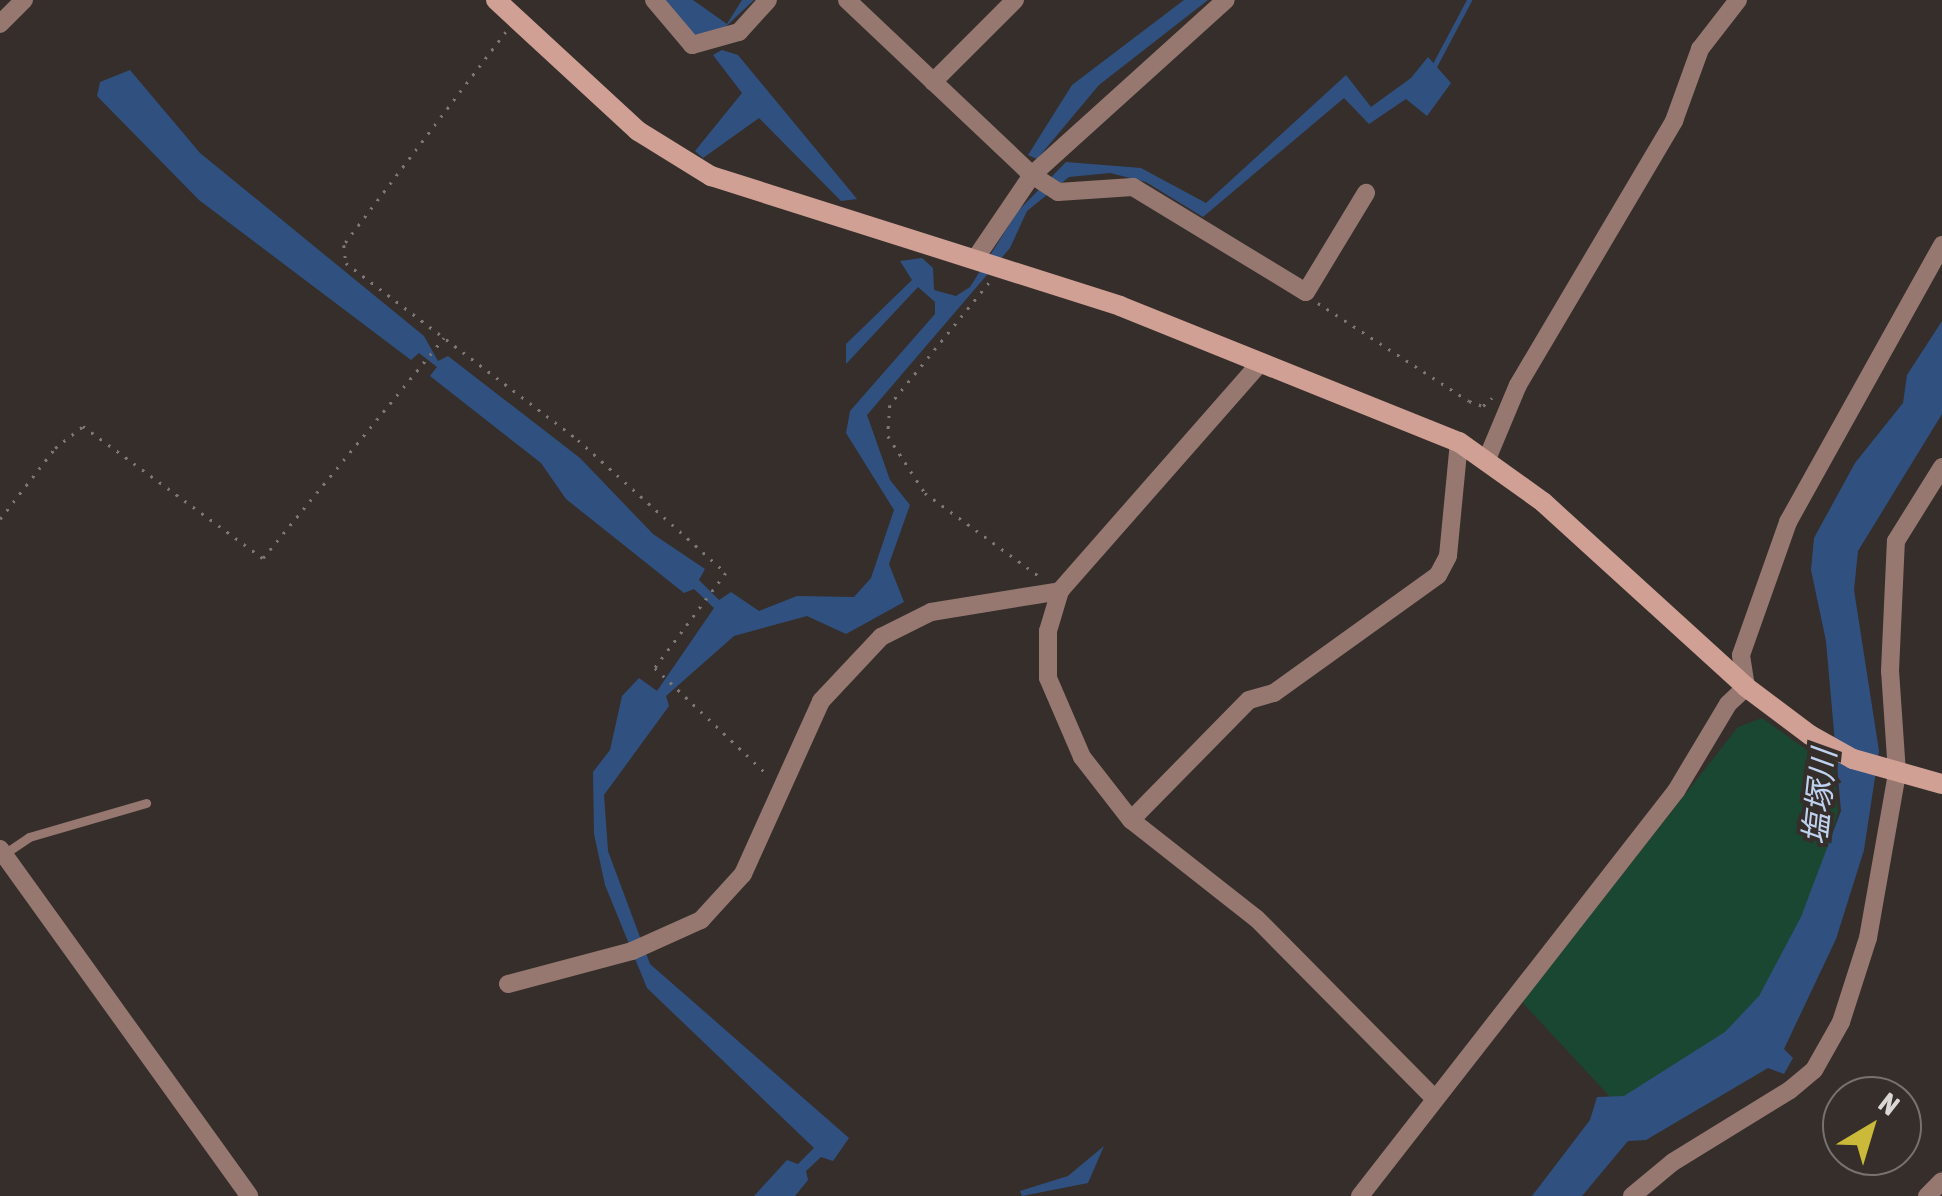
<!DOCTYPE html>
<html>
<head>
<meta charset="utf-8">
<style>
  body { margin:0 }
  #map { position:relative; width:1942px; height:1196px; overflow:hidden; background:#352e2b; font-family:"Asap Condensed","Noto Sans JP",sans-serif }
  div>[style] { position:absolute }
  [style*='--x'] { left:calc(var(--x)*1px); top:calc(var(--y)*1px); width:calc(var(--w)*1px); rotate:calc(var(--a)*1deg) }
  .green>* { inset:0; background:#1a4732 }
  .water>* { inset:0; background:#305180 }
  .stream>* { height:5px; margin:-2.5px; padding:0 2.5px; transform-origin:2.5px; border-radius:2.5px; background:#305180 }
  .path>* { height:2.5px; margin-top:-1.25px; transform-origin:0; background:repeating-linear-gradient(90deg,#7d7775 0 2.5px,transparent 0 10.5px) }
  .lane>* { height:9px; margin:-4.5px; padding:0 4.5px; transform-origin:4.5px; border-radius:4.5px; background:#967871 }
  .street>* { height:18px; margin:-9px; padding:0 9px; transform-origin:9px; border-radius:9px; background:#967871 }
  .secondary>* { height:20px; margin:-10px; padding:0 10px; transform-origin:10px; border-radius:10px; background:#d0a095 }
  span { translate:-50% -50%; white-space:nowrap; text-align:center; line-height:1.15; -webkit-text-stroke:8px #352e2b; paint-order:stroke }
  .water-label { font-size:32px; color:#bed2f0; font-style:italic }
  .north { position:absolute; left:1822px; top:1076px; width:100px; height:100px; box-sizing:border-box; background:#352e2b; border:2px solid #77726f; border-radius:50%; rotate:38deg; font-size:28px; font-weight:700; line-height:40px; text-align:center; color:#dbd7d5 }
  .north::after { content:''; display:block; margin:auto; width:35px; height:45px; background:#cbba39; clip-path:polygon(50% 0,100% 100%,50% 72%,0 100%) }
</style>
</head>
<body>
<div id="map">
  <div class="green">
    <i style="clip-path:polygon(1762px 718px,1835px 770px,1838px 812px,1824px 862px,1760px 1022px,1633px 1097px,1611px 1098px,1522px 1002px,1738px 727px)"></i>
  </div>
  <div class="water">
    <i style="clip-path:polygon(663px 0,693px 0,727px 24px,742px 0,754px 0,719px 33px,695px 36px)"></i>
    <i style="clip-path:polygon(1184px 0,1208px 0,1099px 85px,1037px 159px,1028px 155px,1072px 85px)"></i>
    <i style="clip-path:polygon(722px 50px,738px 55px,857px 199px,841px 201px,759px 118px,703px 158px,695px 151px,742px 93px,713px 55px)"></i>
    <i style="clip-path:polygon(1428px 57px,1451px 83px,1427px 116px,1406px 99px,1369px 124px,1344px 98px,1203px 217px,1146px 182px,1110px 173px,1069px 177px,1027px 211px,1010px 248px,867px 415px,890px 480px,910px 505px,889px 564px,904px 602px,846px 634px,807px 616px,734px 636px,666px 696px,669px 706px,604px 795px,608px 851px,650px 964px,849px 1138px,833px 1161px,821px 1157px,806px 1171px,808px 1180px,795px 1196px,754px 1196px,787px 1160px,798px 1164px,814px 1148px,647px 988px,605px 885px,594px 834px,593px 772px,610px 750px,622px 696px,639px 678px,657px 691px,714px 608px,694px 589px,684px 593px,566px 499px,541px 463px,430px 376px,437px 367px,419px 353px,411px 360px,199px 200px,97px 96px,100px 82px,130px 70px,200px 153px,424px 336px,438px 361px,448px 356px,580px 458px,653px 534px,705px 569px,699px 580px,719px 600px,731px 592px,759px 611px,797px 596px,854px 597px,871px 578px,894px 510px,846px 433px,850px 411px,935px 314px,935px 302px,918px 287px,846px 364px,846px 344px,912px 280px,900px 261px,922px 258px,933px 268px,934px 290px,956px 296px,970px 287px,1018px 211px,1066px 162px,1141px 168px,1206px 203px,1346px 75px,1371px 107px,1411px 78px)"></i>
    <i style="clip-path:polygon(1942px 321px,1942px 414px,1858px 551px,1854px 590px,1879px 751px,1864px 850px,1836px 939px,1784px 1049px,1793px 1058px,1784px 1074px,1768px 1068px,1646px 1140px,1628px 1141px,1582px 1196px,1532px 1196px,1590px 1120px,1597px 1097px,1624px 1096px,1725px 1032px,1759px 996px,1801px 917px,1841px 811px,1826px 641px,1811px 570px,1814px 538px,1855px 463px,1903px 403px,1907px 375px)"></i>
    <i style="clip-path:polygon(1104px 1146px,1088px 1183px,1022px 1196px,1020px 1191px,1068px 1176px)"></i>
  </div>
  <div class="stream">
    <i style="--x:1433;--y:68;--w:77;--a:-62.1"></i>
  </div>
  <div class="path">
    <i style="--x:506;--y:32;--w:268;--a:127.3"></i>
    <i style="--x:344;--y:245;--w:18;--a:84"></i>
    <i style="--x:346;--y:263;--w:292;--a:37.3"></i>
    <i style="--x:578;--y:440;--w:199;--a:41.9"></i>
    <i style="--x:726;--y:573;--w:119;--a:126.8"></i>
    <i style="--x:655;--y:668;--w:157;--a:43.5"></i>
    <i style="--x:989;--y:283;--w:157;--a:129.1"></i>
    <i style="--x:890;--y:405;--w:31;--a:94"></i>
    <i style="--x:888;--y:436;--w:68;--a:57"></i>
    <i style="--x:925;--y:493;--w:141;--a:36.1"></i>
    <i style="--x:1318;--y:303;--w:180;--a:33"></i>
    <i style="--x:1469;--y:401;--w:15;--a:20"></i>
    <i style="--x:1483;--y:406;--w:12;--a:-42"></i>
    <i style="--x:0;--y:519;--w:90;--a:-52.2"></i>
    <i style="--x:55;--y:448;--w:36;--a:-38"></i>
    <i style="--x:83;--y:426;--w:223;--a:36.3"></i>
    <i style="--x:263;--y:558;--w:285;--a:-50.6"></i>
  </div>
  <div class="lane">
    <i style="--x:4;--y:854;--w:30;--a:-34"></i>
    <i style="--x:29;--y:837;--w:122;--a:-16.2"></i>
  </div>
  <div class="street">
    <i style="--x:654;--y:0;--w:59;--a:49.8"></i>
    <i style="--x:692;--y:45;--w:49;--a:-15.5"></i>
    <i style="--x:739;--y:32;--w:43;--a:-47.8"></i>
    <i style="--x:847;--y:0;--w:255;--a:43.4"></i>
    <i style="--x:1032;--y:175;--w:31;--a:33"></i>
    <i style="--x:1058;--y:192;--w:75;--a:-3.8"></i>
    <i style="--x:1133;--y:187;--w:202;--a:31.3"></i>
    <i style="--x:1306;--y:292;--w:116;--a:-58.8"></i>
    <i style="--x:0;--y:24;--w:34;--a:-45"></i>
    <i style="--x:933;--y:82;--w:116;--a:-45"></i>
    <i style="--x:977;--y:256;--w:98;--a:-55.8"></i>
    <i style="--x:1032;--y:175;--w:261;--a:-42.1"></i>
    <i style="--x:1261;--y:362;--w:305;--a:131.3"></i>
    <i style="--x:1060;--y:591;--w:42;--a:106.7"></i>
    <i style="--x:1048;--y:631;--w:47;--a:90"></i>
    <i style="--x:1048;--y:678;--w:86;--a:66.7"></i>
    <i style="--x:1082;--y:757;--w:80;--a:52.1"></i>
    <i style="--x:1131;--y:820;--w:160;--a:38.2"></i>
    <i style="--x:1257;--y:919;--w:253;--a:45.3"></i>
    <i style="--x:1487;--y:459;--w:80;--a:-67.3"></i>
    <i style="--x:1518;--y:385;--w:307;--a:-59.4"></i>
    <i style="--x:1674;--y:121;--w:77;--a:-70.1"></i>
    <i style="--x:1700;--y:49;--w:62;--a:-52.2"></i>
    <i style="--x:1131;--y:820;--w:168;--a:-45.5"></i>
    <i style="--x:1249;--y:700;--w:26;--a:-16"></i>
    <i style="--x:1274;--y:693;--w:202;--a:-35.7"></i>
    <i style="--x:1438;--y:575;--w:21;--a:-62"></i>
    <i style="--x:1448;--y:556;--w:115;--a:-84.5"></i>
    <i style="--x:0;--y:849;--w:427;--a:54.3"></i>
    <i style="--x:508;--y:984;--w:128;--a:-14.9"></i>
    <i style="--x:632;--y:951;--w:76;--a:-24.2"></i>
    <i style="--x:701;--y:920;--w:62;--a:-47.6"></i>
    <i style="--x:743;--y:874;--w:190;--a:-65.7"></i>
    <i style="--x:821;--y:701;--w:88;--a:-46.8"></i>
    <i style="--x:881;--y:637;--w:56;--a:-26.6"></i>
    <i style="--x:931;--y:612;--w:131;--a:-9.2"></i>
    <i style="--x:1360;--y:1196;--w:514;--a:-52.04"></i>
    <i style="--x:1676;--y:791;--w:101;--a:-59.1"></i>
    <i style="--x:1728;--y:704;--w:25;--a:-43"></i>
    <i style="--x:1746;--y:687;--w:32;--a:-99"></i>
    <i style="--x:1741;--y:655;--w:141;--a:-70.5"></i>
    <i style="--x:1788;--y:522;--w:317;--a:-60.9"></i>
    <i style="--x:1632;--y:1196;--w:53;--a:-39.7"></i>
    <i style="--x:1673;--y:1162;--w:137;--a:-31.6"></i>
    <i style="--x:1790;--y:1090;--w:31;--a:-40"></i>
    <i style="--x:1814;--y:1070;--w:55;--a:-60.6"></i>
    <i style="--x:1841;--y:1022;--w:88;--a:-72.2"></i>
    <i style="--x:1868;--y:938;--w:168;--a:-80"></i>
    <i style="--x:1897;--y:773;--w:102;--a:-93.9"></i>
    <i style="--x:1890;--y:671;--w:130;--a:-87.4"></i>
    <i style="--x:1896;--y:541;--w:87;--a:-58.1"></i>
    <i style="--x:1927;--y:1196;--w:21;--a:-45"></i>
  </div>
  <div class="secondary">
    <i style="--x:496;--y:0;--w:193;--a:42.7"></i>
    <i style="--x:638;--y:131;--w:86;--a:31.7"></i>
    <i style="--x:711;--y:176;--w:429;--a:17.6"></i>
    <i style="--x:1120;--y:306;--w:365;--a:21.9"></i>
    <i style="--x:1459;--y:442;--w:103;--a:35.5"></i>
    <i style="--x:1543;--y:502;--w:275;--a:42.3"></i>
    <i style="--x:1746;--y:687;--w:80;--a:36.9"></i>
    <i style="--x:1810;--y:735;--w:49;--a:29.2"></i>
    <i style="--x:1853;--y:759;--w:92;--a:15.7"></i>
  </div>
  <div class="water-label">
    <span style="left:1820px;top:797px;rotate:-84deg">塩塚川</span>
  </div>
  <div class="north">N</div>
</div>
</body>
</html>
